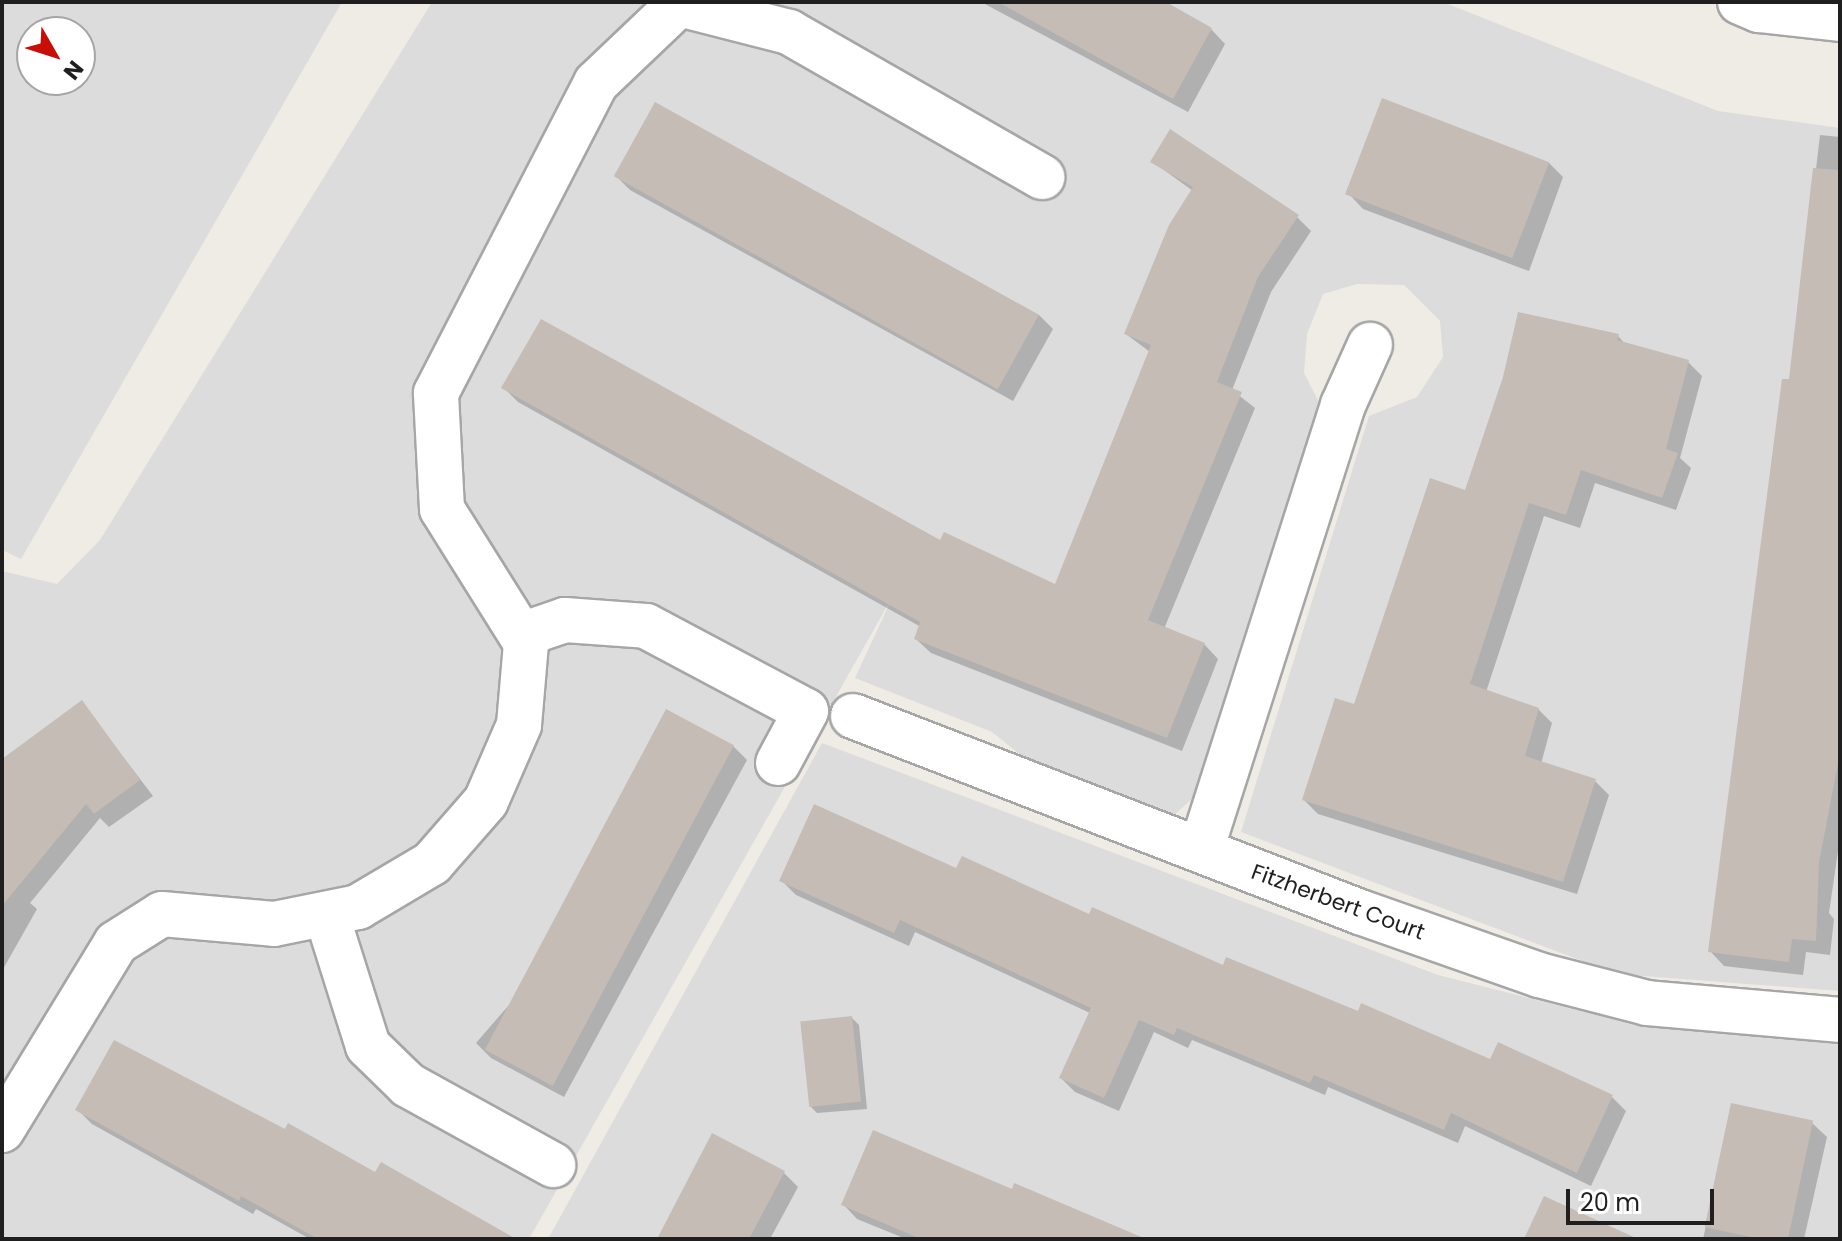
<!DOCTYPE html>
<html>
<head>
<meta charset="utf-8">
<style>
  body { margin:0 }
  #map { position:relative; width:1842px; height:1241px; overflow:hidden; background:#efece5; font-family:Poppins,sans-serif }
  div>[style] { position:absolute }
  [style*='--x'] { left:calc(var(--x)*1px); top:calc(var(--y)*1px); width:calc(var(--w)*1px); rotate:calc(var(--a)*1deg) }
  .residential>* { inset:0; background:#dddcdc }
  .shadow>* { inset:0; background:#0003 }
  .building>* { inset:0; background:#c4bcb5; transform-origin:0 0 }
  .roads { filter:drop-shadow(2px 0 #a6a6a6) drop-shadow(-2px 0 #a6a6a6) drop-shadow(0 2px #a6a6a6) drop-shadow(0 -2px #a6a6a6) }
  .minor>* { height:44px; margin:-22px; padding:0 22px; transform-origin:22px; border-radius:22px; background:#fff }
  span { translate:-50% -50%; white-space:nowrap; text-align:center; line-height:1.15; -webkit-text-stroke:6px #fff; paint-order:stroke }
  .street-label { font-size:22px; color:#1f1f1f }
  .frame { position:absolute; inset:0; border:4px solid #1f1f1f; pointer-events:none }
  .north { position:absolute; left:16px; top:16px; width:80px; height:80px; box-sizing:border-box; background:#fff; border:2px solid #a5a5a5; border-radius:50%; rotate:129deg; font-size:22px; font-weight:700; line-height:32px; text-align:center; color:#1f1f1f }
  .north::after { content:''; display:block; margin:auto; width:28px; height:36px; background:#c80e06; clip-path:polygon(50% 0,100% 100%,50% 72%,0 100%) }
  .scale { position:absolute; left:1566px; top:1189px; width:148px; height:36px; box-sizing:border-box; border:4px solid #1f1f1f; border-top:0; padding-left:10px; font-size:24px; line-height:28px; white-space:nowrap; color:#1f1f1f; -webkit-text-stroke:6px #fff; paint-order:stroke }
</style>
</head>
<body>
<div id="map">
  <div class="residential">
    <i style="clip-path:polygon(evenodd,2px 2px,342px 2px,21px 559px,2px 550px,2px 2px,80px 32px,80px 80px,32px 80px,32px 32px,80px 32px)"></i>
    <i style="clip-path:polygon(432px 2px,1443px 2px,1718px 111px,1840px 128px,1840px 991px,1617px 974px,1241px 832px,1369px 416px,1417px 397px,1443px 357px,1440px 321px,1404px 285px,1357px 284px,1323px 294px,1307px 334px,1304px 373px,1322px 408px,1210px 783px,1174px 815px,1022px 756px,992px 732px,855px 678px,894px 594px,529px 1239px,2px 1239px,2px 571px,57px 584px,100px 540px)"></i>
    <i style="clip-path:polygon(822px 743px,1438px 975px,1584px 1012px,1840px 1041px,1840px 1239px,548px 1239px)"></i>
  </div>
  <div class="shadow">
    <i style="clip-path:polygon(981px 2px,1159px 2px,1211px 29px,1225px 44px,1188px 112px)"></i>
    <i style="clip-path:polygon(1820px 135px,1840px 137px,1840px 837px,1829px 913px,1834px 919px,1830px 955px,1806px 952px,1803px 975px,1724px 966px,1710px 951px,1791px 382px)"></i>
    <i style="clip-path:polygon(1153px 162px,1297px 217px,1311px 231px,1271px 292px,1232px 390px,1255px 408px,1164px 629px,1204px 644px,1218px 659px,1182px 751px,931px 653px,916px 639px,921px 627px,518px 402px,504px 388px,1056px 587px,1150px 352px,1126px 334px,1193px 191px)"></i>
    <i style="clip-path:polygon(1549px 163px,1563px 177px,1529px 271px,1363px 209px,1349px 194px)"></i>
    <i style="clip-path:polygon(616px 176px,1039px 315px,1053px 329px,1013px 401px,630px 190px)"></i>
    <i style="clip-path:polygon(1618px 336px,1626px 345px,1688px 362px,1702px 376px,1680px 458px,1691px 468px,1676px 510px,1595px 483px,1580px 528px,1544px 516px,1486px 692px,1538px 709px,1552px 723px,1541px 764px,1595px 781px,1609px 795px,1577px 894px,1318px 814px,1304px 800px,1466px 492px)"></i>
    <i style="clip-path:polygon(82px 703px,153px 796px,109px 827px,100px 818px,30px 903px,37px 909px,2px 971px,2px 764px)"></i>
    <i style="clip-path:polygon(733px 746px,747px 760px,564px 1097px,491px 1058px,476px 1043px)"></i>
    <i style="clip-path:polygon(957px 871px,1491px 1061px,1612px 1097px,1626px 1111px,1591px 1186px,1465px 1126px,1458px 1143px,1328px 1087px,1325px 1095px,1192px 1040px,1188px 1048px,1154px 1032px,1119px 1111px,1075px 1092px,1061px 1078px,1090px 1013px,915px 932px,909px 946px,796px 895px,782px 881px)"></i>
    <i style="clip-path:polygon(852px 1018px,859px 1025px,867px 1109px,817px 1113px,810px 1106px)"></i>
    <i style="clip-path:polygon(1733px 1106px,1812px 1123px,1827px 1137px,1804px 1239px,1703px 1239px)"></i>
    <i style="clip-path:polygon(77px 1109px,285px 1131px,512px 1239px,310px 1239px,256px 1209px,253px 1214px,92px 1124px)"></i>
    <i style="clip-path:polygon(783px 1172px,798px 1187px,770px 1239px,661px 1239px)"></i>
    <i style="clip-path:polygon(1013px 1191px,1140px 1239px,906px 1239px,857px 1219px,843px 1204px)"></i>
  </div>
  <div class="building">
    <i style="clip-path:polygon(998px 2px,1166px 2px,1212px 28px,1173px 99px)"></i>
    <i style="left:1382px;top:98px;width:179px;height:103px;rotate:21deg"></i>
    <i style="left:655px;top:102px;width:439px;height:85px;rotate:29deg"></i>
    <i style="clip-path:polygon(1170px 129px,1299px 215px,1258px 277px,1217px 382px,1242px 392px,1148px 620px,1205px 643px,1167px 738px,914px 639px,920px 622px,501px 388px,541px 319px,940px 540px,944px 532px,1055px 584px,1151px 345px,1124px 334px,1169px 225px,1193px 187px,1150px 162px)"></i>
    <i style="clip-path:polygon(1813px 168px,1840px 170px,1840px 753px,1819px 863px,1816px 941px,1792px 939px,1789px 962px,1708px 952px,1782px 379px,1789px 379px)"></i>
    <i style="clip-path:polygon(1518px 312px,1619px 334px,1617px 340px,1689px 360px,1666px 449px,1678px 453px,1662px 498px,1581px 470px,1566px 515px,1529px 503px,1470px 684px,1539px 708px,1525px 756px,1596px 779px,1563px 882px,1302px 800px,1335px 698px,1354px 704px,1430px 478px,1465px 490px,1503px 377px)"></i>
    <i style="clip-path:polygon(82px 700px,140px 780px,94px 814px,86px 804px,2px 906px,2px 759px)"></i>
    <i style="left:666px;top:709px;width:77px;height:386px;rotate:28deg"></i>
    <i style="clip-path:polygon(814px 804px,956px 868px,962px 856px,1089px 914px,1092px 907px,1223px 965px,1226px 957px,1358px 1011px,1361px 1003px,1490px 1059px,1498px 1042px,1613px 1095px,1577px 1173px,1451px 1113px,1444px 1130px,1314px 1075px,1310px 1083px,1177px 1028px,1174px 1035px,1139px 1020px,1104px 1098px,1059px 1078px,1091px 1008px,900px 920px,894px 933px,779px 881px)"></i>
    <i style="left:852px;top:1016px;width:86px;height:52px;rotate:84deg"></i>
    <i style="clip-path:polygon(114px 1040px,285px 1129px,288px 1123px,375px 1172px,381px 1162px,516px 1239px,318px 1239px,241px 1196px,239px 1201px,75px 1110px)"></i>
    <i style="left:1731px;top:1103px;width:84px;height:127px;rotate:12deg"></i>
    <i style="clip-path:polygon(873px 1130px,1012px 1189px,1014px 1183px,1146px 1239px,921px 1239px,841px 1205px)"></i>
    <i style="clip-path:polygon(712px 1133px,785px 1171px,749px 1239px,657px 1239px)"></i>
    <i style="clip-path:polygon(1544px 1196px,1638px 1239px,1524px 1239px)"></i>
  </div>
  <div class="roads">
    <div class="minor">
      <i style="--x:1740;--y:2;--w:21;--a:23"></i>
      <i style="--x:1759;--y:10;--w:81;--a:6.3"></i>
      <i style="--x:524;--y:634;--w:43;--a:-18.9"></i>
      <i style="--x:565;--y:620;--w:81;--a:4.2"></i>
      <i style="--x:646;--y:626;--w:181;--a:28"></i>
      <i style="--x:806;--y:711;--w:59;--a:118.3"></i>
      <i style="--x:853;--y:716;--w:544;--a:21.14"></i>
      <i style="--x:1360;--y:912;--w:190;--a:19.4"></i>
      <i style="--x:1539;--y:975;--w:112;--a:14.5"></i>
      <i style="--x:1647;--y:1003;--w:194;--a:5"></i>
      <i style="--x:1201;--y:850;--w:467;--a:-72.3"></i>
      <i style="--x:1343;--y:405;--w:66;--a:-65.8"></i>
      <i style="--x:327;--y:916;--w:136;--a:72.5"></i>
      <i style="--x:368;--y:1046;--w:56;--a:44.3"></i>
      <i style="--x:408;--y:1085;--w:166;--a:28.9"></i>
      <i style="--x:2;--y:1130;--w:219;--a:-58.6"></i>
      <i style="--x:116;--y:943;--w:54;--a:-32.2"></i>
      <i style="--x:162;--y:914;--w:112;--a:5.1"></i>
      <i style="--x:274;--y:924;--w:86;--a:-11.4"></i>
      <i style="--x:358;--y:907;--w:86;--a:-30.7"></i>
      <i style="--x:432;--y:863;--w:82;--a:-48.9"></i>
      <i style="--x:486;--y:801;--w:83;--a:-66.5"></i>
      <i style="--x:519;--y:725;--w:82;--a:-85.1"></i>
      <i style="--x:526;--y:643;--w:158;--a:-122.1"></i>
      <i style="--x:442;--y:509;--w:116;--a:-93"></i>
      <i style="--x:436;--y:393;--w:349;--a:-62.7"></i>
      <i style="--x:596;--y:83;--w:115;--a:-43.6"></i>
      <i style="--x:679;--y:4;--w:114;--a:14.3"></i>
      <i style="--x:789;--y:32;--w:292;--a:29.8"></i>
    </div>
  </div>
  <div class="street-label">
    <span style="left:1338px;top:902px;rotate:20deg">Fitzherbert Court</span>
  </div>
  <div class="frame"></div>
  <div class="north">N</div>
  <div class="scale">20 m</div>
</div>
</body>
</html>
